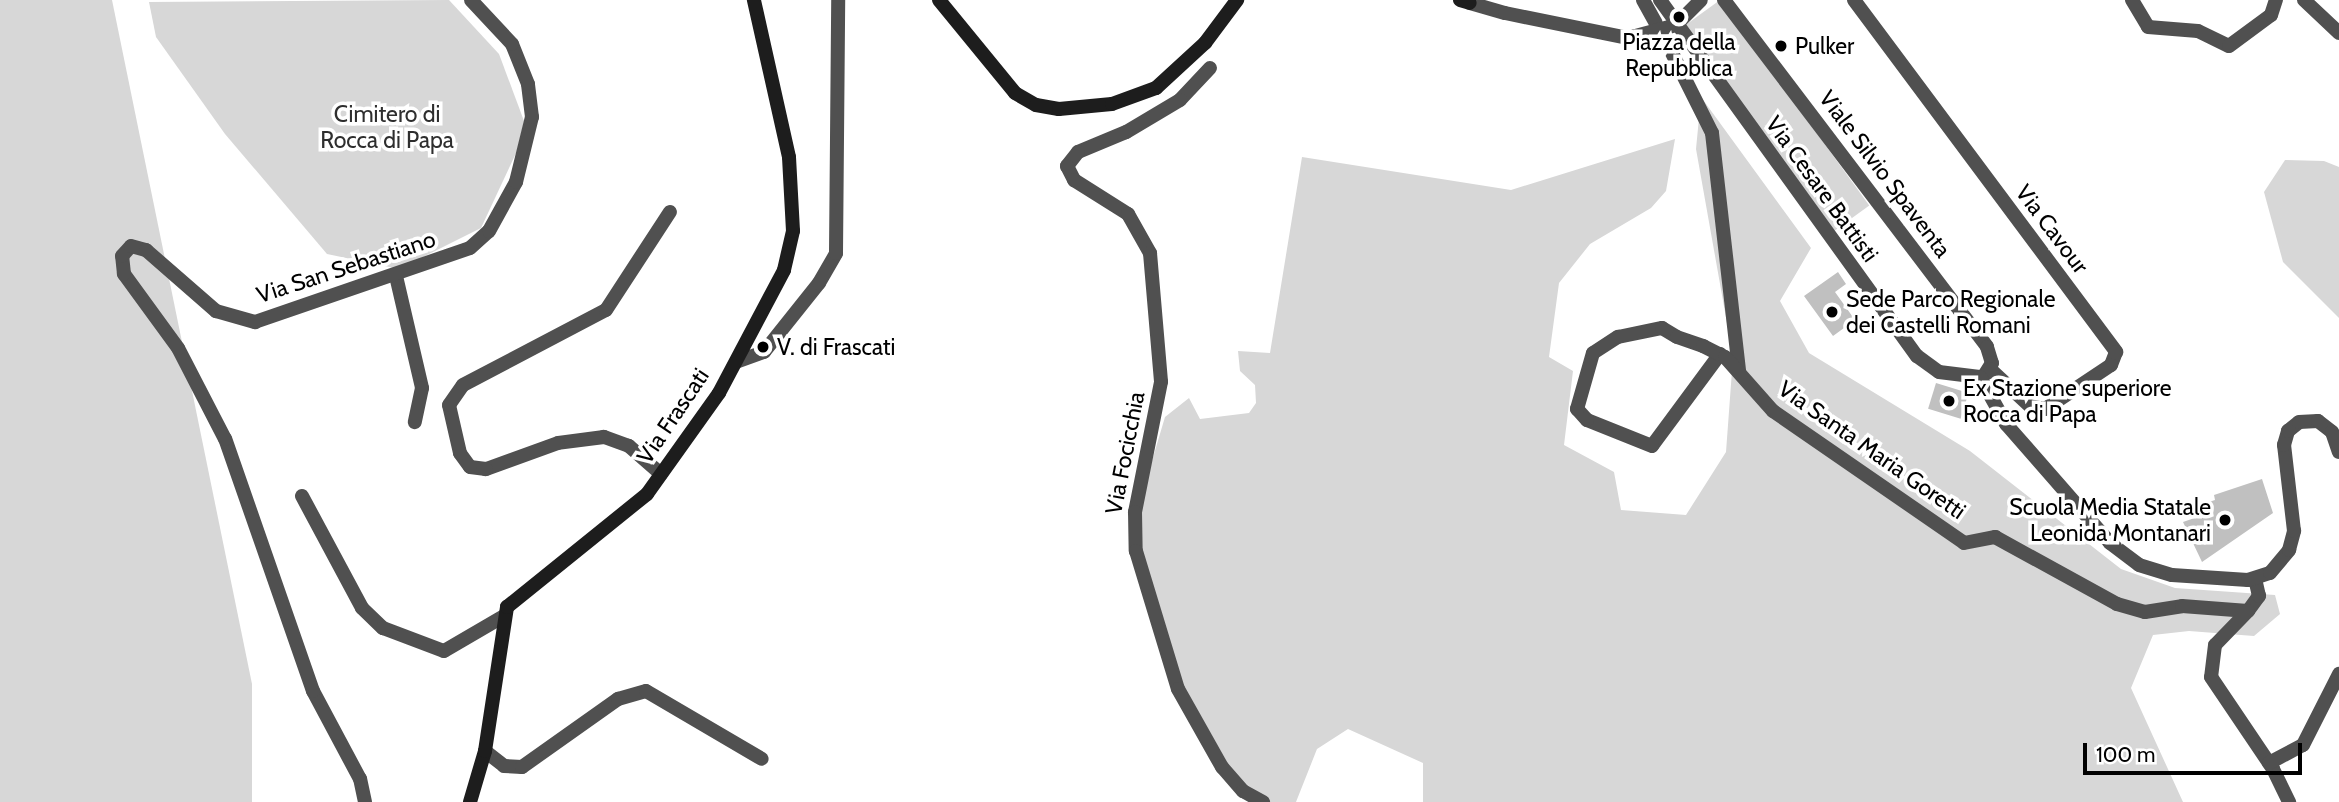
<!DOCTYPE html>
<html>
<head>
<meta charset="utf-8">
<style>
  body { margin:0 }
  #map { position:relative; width:2339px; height:802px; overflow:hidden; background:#fff; font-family:Cabin,sans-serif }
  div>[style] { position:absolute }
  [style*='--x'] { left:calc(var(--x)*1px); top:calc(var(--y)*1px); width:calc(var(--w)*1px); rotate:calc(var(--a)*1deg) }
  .green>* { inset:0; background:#d7d7d7; transform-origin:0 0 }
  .building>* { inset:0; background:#c0c0c0; transform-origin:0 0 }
  .street>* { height:14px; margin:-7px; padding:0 7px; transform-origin:7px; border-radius:7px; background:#505050 }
  .secondary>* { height:14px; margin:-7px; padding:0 7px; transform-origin:7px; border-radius:7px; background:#1d1d1d }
  .street-bridge>* { height:14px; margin:-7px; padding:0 7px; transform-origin:7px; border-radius:7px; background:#505050 }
  .dots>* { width:19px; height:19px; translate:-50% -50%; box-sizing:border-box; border:4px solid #fff; border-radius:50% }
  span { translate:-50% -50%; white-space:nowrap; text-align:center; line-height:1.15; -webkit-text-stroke:7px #fff; paint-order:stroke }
  .poi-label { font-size:23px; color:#000 }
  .left { translate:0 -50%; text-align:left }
  .right { translate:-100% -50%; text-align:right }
  .park-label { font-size:23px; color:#2e2e2e }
  .street-label { font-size:23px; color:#000 }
  .scale { position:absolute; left:2083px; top:743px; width:219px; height:32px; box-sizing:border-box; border:4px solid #000; border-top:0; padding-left:9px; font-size:21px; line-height:24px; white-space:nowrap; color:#000; -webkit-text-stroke:5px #fff; paint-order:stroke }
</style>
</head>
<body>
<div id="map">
  <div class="green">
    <i style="clip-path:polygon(0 0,112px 0,252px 684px,252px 802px,0 802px)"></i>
    <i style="clip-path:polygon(449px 0,499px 54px,524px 121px,517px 151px,481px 228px,399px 269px,327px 254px,225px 134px,156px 37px,149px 2px)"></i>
    <i style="left:1720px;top:0;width:254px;height:43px;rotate:54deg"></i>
    <i style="clip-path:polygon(1701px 97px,1811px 248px,1780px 301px,1809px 353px,1970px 451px,2121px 569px,2175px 588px,2275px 595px,2280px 614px,2254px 636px,2189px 631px,2153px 635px,2131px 688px,2183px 802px,1423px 802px,1423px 763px,1348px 729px,1317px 749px,1296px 802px,1265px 802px,1239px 783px,1175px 671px,1143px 570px,1140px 501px,1165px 417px,1189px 398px,1200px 419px,1249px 413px,1256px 403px,1255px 385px,1240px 371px,1238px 351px,1270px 353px,1302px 157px,1511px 190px,1675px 139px,1666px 191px,1651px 208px,1590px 244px,1559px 283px,1549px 357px,1573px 371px,1564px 445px,1614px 472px,1621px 510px,1686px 515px,1726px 452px,1733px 357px,1696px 149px)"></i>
    <i style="clip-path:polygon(2285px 160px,2324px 161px,2339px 167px,2339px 318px,2283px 262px,2264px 192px)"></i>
  </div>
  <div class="building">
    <i style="clip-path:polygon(1838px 272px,1846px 284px,1835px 292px,1855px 320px,1833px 336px,1804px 296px)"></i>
    <i style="left:1936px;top:383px;width:34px;height:27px;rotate:17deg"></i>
    <i style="clip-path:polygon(2262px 479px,2273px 513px,2202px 562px,2183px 522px,2206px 514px,2203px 504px,2215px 500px,2214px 495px)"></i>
  </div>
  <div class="street">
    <i style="--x:1643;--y:0;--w:26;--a:61"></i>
    <i style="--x:1660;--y:0;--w:439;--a:54.2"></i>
    <i style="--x:1917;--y:356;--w:27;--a:36"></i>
    <i style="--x:1939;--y:372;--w:41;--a:7"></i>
    <i style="--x:1724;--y:0;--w:435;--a:52.8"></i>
    <i style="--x:1987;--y:347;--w:17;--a:73"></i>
    <i style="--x:1992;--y:363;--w:13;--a:122"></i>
    <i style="--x:1854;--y:0;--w:439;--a:53.3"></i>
    <i style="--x:2116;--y:352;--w:14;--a:111"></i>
    <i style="--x:2111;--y:365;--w:79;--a:146.3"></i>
    <i style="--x:2045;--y:409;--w:15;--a:-169"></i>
    <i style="--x:2030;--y:406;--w:54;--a:-137.2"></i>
    <i style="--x:2132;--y:0;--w:31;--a:59"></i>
    <i style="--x:2148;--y:27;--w:50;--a:4.6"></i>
    <i style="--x:2198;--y:31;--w:34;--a:26"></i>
    <i style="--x:2229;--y:46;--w:52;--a:-36.4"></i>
    <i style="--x:2271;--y:15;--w:16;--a:-72"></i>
    <i style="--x:2304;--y:0;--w:48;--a:43.3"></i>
    <i style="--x:1470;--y:3;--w:36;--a:16"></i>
    <i style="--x:1676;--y:25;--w:35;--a:-45"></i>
    <i style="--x:1669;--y:47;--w:96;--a:63.4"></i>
    <i style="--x:1712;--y:133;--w:240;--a:83.5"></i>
    <i style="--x:1210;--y:68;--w:44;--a:133.2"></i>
    <i style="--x:1180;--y:100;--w:63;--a:149.3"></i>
    <i style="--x:1126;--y:132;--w:52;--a:157.4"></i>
    <i style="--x:1078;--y:152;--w:18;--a:128"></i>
    <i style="--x:1067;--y:166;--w:16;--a:63"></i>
    <i style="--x:1074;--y:180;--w:64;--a:32.2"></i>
    <i style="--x:1128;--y:214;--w:45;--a:60.6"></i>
    <i style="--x:1150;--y:253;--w:129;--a:85.1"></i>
    <i style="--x:1161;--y:382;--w:133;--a:101.3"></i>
    <i style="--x:1135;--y:512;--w:39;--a:89"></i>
    <i style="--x:1136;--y:551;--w:144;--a:73.1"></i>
    <i style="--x:1178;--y:689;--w:90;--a:60.6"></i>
    <i style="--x:1222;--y:767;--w:32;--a:49"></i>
    <i style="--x:1243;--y:791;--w:23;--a:29"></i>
    <i style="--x:396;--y:276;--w:115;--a:76.9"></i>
    <i style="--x:422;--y:388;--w:35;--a:102"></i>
    <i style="--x:1720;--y:354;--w:114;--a:126.5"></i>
    <i style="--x:1652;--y:446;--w:70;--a:-158.2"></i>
    <i style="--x:1587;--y:420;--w:15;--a:-132"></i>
    <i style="--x:1577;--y:409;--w:58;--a:-74.1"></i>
    <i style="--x:1593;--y:353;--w:30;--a:-33"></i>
    <i style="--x:1618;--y:337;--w:45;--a:-11.6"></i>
    <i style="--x:1662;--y:328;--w:17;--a:31"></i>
    <i style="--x:1677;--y:337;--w:28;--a:19"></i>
    <i style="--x:1703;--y:346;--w:25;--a:27"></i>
    <i style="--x:1725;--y:357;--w:72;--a:48.4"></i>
    <i style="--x:1773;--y:411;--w:232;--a:34.6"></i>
    <i style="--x:1964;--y:543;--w:32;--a:-11"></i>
    <i style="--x:1995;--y:537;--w:139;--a:28.8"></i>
    <i style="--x:2117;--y:604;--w:29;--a:16"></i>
    <i style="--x:2145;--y:612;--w:37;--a:-9"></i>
    <i style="--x:2182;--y:606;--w:66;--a:4.3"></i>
    <i style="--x:2248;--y:611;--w:19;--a:-54"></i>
    <i style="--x:2259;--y:596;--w:17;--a:-103"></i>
    <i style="--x:736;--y:362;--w:30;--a:-20"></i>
    <i style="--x:764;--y:352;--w:88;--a:-51.4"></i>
    <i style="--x:819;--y:283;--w:34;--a:-60"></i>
    <i style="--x:836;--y:253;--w:253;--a:-89.5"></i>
    <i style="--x:1980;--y:377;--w:54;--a:61"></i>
    <i style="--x:2006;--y:424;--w:158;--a:48.8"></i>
    <i style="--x:2110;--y:543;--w:36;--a:37"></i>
    <i style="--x:2139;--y:565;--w:34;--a:17"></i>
    <i style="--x:2172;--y:575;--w:76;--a:3.8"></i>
    <i style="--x:2248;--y:580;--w:23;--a:-18"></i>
    <i style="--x:2270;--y:573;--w:30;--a:-50"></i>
    <i style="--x:2289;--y:550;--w:20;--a:-75"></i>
    <i style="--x:2294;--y:531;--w:87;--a:-96.6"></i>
    <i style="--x:2284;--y:445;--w:15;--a:-74"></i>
    <i style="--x:2288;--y:431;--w:14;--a:-39"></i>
    <i style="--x:2299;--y:422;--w:19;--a:-3"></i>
    <i style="--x:2318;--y:421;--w:18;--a:38"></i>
    <i style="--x:2332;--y:432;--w:21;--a:71"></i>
    <i style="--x:661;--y:474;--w:43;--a:-138.8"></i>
    <i style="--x:629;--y:446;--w:27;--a:-160"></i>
    <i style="--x:604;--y:437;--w:46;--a:172.6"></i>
    <i style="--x:558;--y:443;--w:77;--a:160.1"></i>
    <i style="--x:486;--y:469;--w:16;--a:-173"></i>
    <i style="--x:470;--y:467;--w:17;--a:-126"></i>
    <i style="--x:460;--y:453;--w:49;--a:-102.9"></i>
    <i style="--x:449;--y:405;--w:24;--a:-55"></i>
    <i style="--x:463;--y:385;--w:161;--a:-27.7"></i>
    <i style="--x:606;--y:310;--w:117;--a:-56.9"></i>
    <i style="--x:302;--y:496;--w:127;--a:61.8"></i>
    <i style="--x:362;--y:608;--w:29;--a:44"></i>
    <i style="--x:383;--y:628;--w:65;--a:20.7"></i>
    <i style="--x:444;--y:651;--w:69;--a:-30.3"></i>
    <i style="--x:2248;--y:611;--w:47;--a:134.1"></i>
    <i style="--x:2215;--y:645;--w:32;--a:97"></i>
    <i style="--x:2211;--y:677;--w:111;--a:56"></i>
    <i style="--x:2273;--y:769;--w:37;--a:64"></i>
    <i style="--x:485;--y:751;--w:24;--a:38"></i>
    <i style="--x:504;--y:766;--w:18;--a:3"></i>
    <i style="--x:522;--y:767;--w:118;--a:-35.3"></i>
    <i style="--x:618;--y:699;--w:29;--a:-16"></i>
    <i style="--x:646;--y:691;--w:134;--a:30.4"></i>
    <i style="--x:2269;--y:763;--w:38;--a:-28"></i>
    <i style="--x:2303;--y:745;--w:80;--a:-63.1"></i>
    <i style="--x:365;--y:802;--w:24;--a:-102"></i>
    <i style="--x:360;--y:779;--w:100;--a:-118.1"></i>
    <i style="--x:313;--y:691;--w:267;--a:-109.2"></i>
    <i style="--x:225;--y:439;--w:102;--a:-117.3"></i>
    <i style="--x:178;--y:348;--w:92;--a:-126.1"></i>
    <i style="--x:124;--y:274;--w:18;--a:-96"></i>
    <i style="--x:122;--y:256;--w:13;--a:-48"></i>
    <i style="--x:131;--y:246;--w:16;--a:15"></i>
    <i style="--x:146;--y:250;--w:93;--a:41.1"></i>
    <i style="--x:216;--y:311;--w:41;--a:15.8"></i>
    <i style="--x:255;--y:322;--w:227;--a:-19"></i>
    <i style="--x:470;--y:248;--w:25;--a:-42"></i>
    <i style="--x:489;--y:231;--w:56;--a:-61.1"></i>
    <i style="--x:516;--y:182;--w:67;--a:-76.2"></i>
    <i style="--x:532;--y:117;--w:33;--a:-97"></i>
    <i style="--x:528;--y:84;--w:43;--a:-111.8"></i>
    <i style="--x:512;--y:44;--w:60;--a:-133"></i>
  </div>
  <div class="secondary">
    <i style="--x:939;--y:0;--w:120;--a:50.7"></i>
    <i style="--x:1015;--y:93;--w:24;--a:30"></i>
    <i style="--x:1036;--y:105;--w:23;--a:10"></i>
    <i style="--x:1059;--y:109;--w:53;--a:-5.4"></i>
    <i style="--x:1112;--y:104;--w:47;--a:-20"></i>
    <i style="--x:1156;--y:88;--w:67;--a:-42.6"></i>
    <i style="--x:1205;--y:43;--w:54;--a:-53.3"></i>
    <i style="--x:1460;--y:0;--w:10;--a:17"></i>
    <i style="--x:470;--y:802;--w:53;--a:-73.6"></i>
    <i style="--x:485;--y:751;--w:146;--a:-81.3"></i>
    <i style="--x:507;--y:607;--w:180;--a:-38.9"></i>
    <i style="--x:647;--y:494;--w:124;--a:-54.5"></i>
    <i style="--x:719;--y:393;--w:139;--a:-62.1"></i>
    <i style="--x:784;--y:270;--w:40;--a:-77"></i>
    <i style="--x:793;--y:231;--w:74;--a:-93.1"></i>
    <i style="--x:789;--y:157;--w:161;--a:-102.6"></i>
  </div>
  <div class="street-bridge">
    <i style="--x:1505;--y:13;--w:126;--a:11.5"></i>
    <i style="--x:1628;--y:38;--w:50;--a:-15.2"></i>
  </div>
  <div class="dots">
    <i style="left:1679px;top:17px;background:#000"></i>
    <i style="left:1781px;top:46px;background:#000"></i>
    <i style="left:1832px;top:312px;background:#000"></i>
    <i style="left:763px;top:347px;background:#000"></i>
    <i style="left:1949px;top:401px;background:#000"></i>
    <i style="left:2225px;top:520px;background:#000"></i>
  </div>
  <div class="poi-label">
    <span style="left:1679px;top:55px">Piazza della<br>Repubblica</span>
    <span class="left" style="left:1795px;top:46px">Pulker</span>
    <span class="left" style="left:1846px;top:312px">Sede Parco Regionale<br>dei Castelli Romani</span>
    <span class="left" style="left:777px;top:347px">V. di Frascati</span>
    <span class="left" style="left:1963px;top:401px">Ex Stazione superiore<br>Rocca di Papa</span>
    <span class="right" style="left:2211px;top:520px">Scuola Media Statale<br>Leonida Montanari</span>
  </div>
  <div class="park-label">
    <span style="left:387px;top:127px">Cimitero di<br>Rocca di Papa</span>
  </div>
  <div class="street-label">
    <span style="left:1885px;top:174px;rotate:53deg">Viale Silvio Spaventa</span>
    <span style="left:1822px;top:189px;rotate:54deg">Via Cesare Battisti</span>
    <span style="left:2052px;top:229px;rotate:53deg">Via Cavour</span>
    <span style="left:346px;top:267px;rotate:-18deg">Via San Sebastiano</span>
    <span style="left:673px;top:416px;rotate:-56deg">Via Frascati</span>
    <span style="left:1872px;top:450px;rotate:35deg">Via Santa Maria Goretti</span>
    <span style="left:1125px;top:453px;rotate:-79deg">Via Focicchia</span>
  </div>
  <div class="scale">100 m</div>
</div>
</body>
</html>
